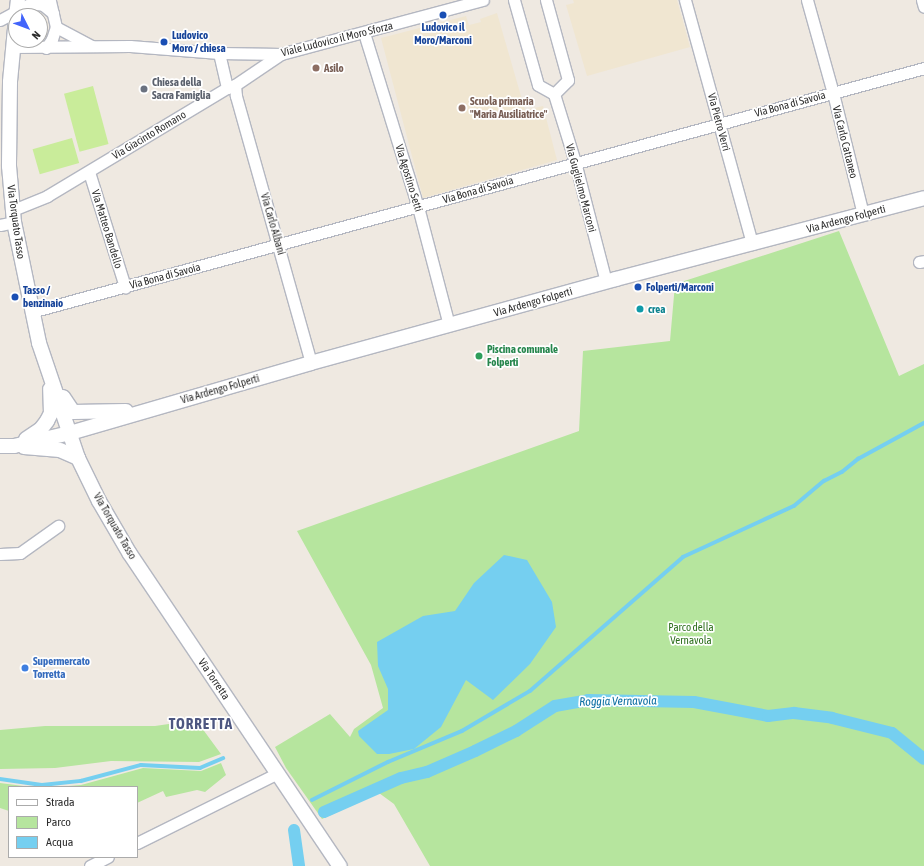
<!DOCTYPE html>
<html>
<head>
<meta charset="utf-8">
<style>
  body { margin:0 }
  #map { position:relative; width:924px; height:866px; overflow:hidden; background:#efe9e1; font-family:"Asap Condensed",sans-serif }
  div>[style] { position:absolute }
  [style*='--x'] { left:calc(var(--x)*1px); top:calc(var(--y)*1px); width:calc(var(--w)*1px); rotate:calc(var(--a)*1deg) }
  .education>* { inset:0; background:#f0e6d1 }
  .green>* { inset:0; background:#b6e59e }
  .pitch>* { inset:0; background:#c9ec9a; transform-origin:0 0 }
  .water>* { inset:0; background:#75cff0 }
  .stream>* { height:3.5px; margin:-1.75px; padding:0 1.75px; transform-origin:1.75px; border-radius:1.75px; background:#75cff0 }
  .canal>* { height:12px; margin:-6px; padding:0 6px; transform-origin:6px; border-radius:6px; background:#75cff0 }
  .roads { filter:drop-shadow(1px 0 #b4b7c1) drop-shadow(-1px 0 #b4b7c1) drop-shadow(0 1px #b4b7c1) drop-shadow(0 -1px #b4b7c1) }
  .minor>* { height:11px; margin:-5.5px; padding:0 5.5px; transform-origin:5.5px; border-radius:5.5px; background:#fff }
  .tertiary>* { height:14px; margin:-7px; padding:0 7px; transform-origin:7px; border-radius:7px; background:#fff }
  .dots>* { width:11px; height:11px; translate:-50% -50%; box-sizing:border-box; border:2px solid #fff; border-radius:50% }
  span { translate:-50% -50%; white-space:nowrap; text-align:center; line-height:1.15; -webkit-text-stroke:3.5px #fff; paint-order:stroke }
  .transit-label { font-size:11px; color:#164399; font-weight:700 }
  .left { translate:0 -50%; text-align:left }
  .street-label { font-size:11px; color:#2e2e2e }
  .education-label { font-size:11px; color:#785e54; font-weight:700 }
  .worship-label { font-size:11px; color:#5b616d; font-weight:700 }
  .culture-label { font-size:11px; color:#0d838f; font-weight:700 }
  .leisure-label { font-size:11px; color:#27864d; font-weight:700 }
  .park-label { font-size:11px; color:#2c6e1b }
  .shop-label { font-size:11px; color:#366cbe; font-weight:700 }
  .water-label { font-size:12px; color:#0d6fa3; font-style:italic }
  .district-label { font-size:15px; color:#4d5680; font-weight:700; letter-spacing:1px }
  .legend { position:absolute; left:8px; top:786px; width:130px; height:72px; box-sizing:border-box; background:#fff; border:1px solid #ababab; margin:0; padding:5px 7px; list-style:none; font-size:12px; color:#2e2e2e }
  .legend li { display:flex; align-items:center; gap:8px; height:20px }
  .legend b { width:20px; border:1px solid #ababab }
  .north { position:absolute; left:8px; top:8px; width:40px; height:40px; box-sizing:border-box; background:#fff; border:1px solid #ababab; border-radius:50%; rotate:132deg; font-size:11px; font-weight:700; line-height:16px; text-align:center; color:#2e2e2e }
  .north::after { content:''; display:block; margin:auto; width:14px; height:18px; background:#4264fb; clip-path:polygon(50% 0,100% 100%,50% 72%,0 100%) }
</style>
</head>
<body>
<div id="map">
  <div class="education">
    <i style="clip-path:polygon(573px 0,677px 0,690px 47px,587px 76px,566px 5px,574px 3px)"></i>
    <i style="clip-path:polygon(497px 13px,525px 110px,543px 106px,557px 160px,423px 198px,381px 38px,466px 16px,469px 25px,481px 22px,480px 19px)"></i>
  </div>
  <div class="green">
    <i style="clip-path:polygon(839px 231px,899px 376px,924px 364px,924px 866px,430px 866px,394px 804px,379px 793px,322px 819px,286px 768px,275px 747px,330px 714px,350px 737px,354px 729px,383px 708px,371px 665px,297px 531px,579px 431px,583px 351px,670px 341px,675px 284px)"></i>
    <i style="clip-path:polygon(196px 720px,221px 754px,199px 762px,111px 761px,55px 768px,0 769px,0 730px,45px 726px,155px 726px)"></i>
    <i style="clip-path:polygon(221px 763px,226px 775px,205px 792px,197px 790px,166px 797px,163px 791px,137px 803px,137px 787px,56px 787px,81px 785px,143px 768px,201px 771px)"></i>
    <i style="clip-path:polygon(0 783px,31px 787px,9px 787px,9px 811px,0 808px)"></i>
  </div>
  <div class="pitch">
    <i style="left:93px;top:86px;width:60px;height:30px;rotate:75deg"></i>
    <i style="left:72px;top:138px;width:26px;height:41px;rotate:74deg"></i>
  </div>
  <div class="water">
    <i style="clip-path:polygon(504px 555px,527px 560px,552px 602px,556px 627px,530px 664px,493px 700px,466px 680px,441px 727px,414px 749px,389px 754px,377px 754px,359px 736px,358px 731px,388px 710px,388px 689px,378px 666px,377px 642px,423px 616px,455px 611px,474px 583px)"></i>
  </div>
  <div class="stream">
    <i style="--x:0;--y:779;--w:42;--a:8.1"></i>
    <i style="--x:42;--y:785;--w:39;--a:-6"></i>
    <i style="--x:81;--y:781;--w:62;--a:-14.9"></i>
    <i style="--x:141;--y:765;--w:59;--a:2.9"></i>
    <i style="--x:200;--y:768;--w:25;--a:-23"></i>
    <i style="--x:312;--y:800;--w:85;--a:-26.6"></i>
    <i style="--x:388;--y:762;--w:80;--a:-22.7"></i>
    <i style="--x:462;--y:731;--w:79;--a:-30.5"></i>
    <i style="--x:530;--y:691;--w:203;--a:-41.2"></i>
    <i style="--x:683;--y:557;--w:122;--a:-24.7"></i>
    <i style="--x:794;--y:506;--w:39;--a:-40"></i>
    <i style="--x:824;--y:481;--w:20;--a:-27"></i>
    <i style="--x:842;--y:472;--w:21;--a:-39"></i>
    <i style="--x:858;--y:459;--w:75;--a:-28.6"></i>
  </div>
  <div class="canal">
    <i style="--x:324;--y:812;--w:84;--a:-23.8"></i>
    <i style="--x:401;--y:778;--w:27;--a:-13"></i>
    <i style="--x:427;--y:772;--w:52;--a:-23.6"></i>
    <i style="--x:475;--y:751;--w:46;--a:-26"></i>
    <i style="--x:516;--y:731;--w:46;--a:-32.7"></i>
    <i style="--x:555;--y:706;--w:34;--a:-10"></i>
    <i style="--x:588;--y:700;--w:106;--a:1.1"></i>
    <i style="--x:694;--y:702;--w:75;--a:10.7"></i>
    <i style="--x:768;--y:716;--w:26;--a:-7"></i>
    <i style="--x:794;--y:713;--w:38;--a:7"></i>
    <i style="--x:832;--y:718;--w:62;--a:14"></i>
    <i style="--x:892;--y:733;--w:41;--a:39.1"></i>
    <i style="--x:294;--y:830;--w:36;--a:82"></i>
  </div>
  <div class="roads">
    <div class="minor">
      <i style="--x:514;--y:0;--w:88;--a:74.2"></i>
      <i style="--x:538;--y:85;--w:18;--a:29"></i>
      <i style="--x:554;--y:94;--w:71;--a:72.8"></i>
      <i style="--x:575;--y:162;--w:124;--a:75.5"></i>
      <i style="--x:546;--y:0;--w:83;--a:74.6"></i>
      <i style="--x:568;--y:80;--w:20;--a:135"></i>
      <i style="--x:685;--y:0;--w:253;--a:74.6"></i>
      <i style="--x:807;--y:0;--w:97;--a:74.4"></i>
      <i style="--x:833;--y:93;--w:125;--a:76.1"></i>
      <i style="--x:922;--y:0;--w:7;--a:74"></i>
      <i style="--x:0;--y:20;--w:32;--a:-28"></i>
      <i style="--x:28;--y:5;--w:9;--a:-6"></i>
      <i style="--x:37;--y:4;--w:6;--a:9"></i>
      <i style="--x:43;--y:5;--w:13;--a:39"></i>
      <i style="--x:56;--y:27;--w:40;--a:28"></i>
      <i style="--x:364;--y:33;--w:182;--a:72.8"></i>
      <i style="--x:418;--y:207;--w:122;--a:75.3"></i>
      <i style="--x:12;--y:47;--w:118;--a:-0.5"></i>
      <i style="--x:130;--y:46;--w:89;--a:4.5"></i>
      <i style="--x:219;--y:53;--w:62;--a:0.9"></i>
      <i style="--x:281;--y:54;--w:209;--a:-15"></i>
      <i style="--x:46;--y:48;--w:11;--a:-56"></i>
      <i style="--x:52;--y:39;--w:13;--a:-72"></i>
      <i style="--x:56;--y:27;--w:28;--a:-103"></i>
      <i style="--x:219;--y:53;--w:36;--a:77"></i>
      <i style="--x:235;--y:85;--w:11;--a:85"></i>
      <i style="--x:236;--y:96;--w:277;--a:74.3"></i>
      <i style="--x:89;--y:172;--w:121;--a:72.6"></i>
      <i style="--x:13;--y:210;--w:37;--a:-22"></i>
      <i style="--x:47;--y:196;--w:210;--a:-31"></i>
      <i style="--x:227;--y:88;--w:9;--a:-21"></i>
      <i style="--x:235;--y:85;--w:55;--a:-34"></i>
      <i style="--x:0;--y:225;--w:14;--a:-12"></i>
      <i style="--x:919;--y:262;--w:5;--a:-11"></i>
      <i style="--x:31;--y:312;--w:926;--a:-15.28"></i>
      <i style="--x:0;--y:554;--w:20;--a:-3"></i>
      <i style="--x:20;--y:553;--w:47;--a:-35.4"></i>
      <i style="--x:137;--y:843;--w:157;--a:-26.4"></i>
      <i style="--x:90;--y:866;--w:20;--a:-27"></i>
    </div>
    <div class="tertiary">
      <i style="--x:16;--y:16;--w:16;--a:-83"></i>
      <i style="--x:16;--y:18;--w:64;--a:95.4"></i>
      <i style="--x:10;--y:82;--w:84;--a:90.7"></i>
      <i style="--x:9;--y:166;--w:56;--a:84.9"></i>
      <i style="--x:14;--y:222;--w:124;--a:78.3"></i>
      <i style="--x:39;--y:343;--w:121;--a:71.3"></i>
      <i style="--x:78;--y:458;--w:48;--a:64"></i>
      <i style="--x:99;--y:501;--w:61;--a:59.7"></i>
      <i style="--x:130;--y:554;--w:376;--a:56.1"></i>
      <i style="--x:63;--y:397;--w:18;--a:56"></i>
      <i style="--x:73;--y:412;--w:53;--a:-1.1"></i>
      <i style="--x:26;--y:439;--w:18;--a:-34"></i>
      <i style="--x:41;--y:429;--w:10;--a:-53"></i>
      <i style="--x:47;--y:421;--w:9;--a:-63"></i>
      <i style="--x:51;--y:413;--w:24;--a:-92"></i>
      <i style="--x:0;--y:446;--w:14;--a:0"></i>
      <i style="--x:14;--y:446;--w:57;--a:-13.1"></i>
      <i style="--x:70;--y:433;--w:251;--a:-16.2"></i>
      <i style="--x:311;--y:363;--w:316;--a:-15.4"></i>
      <i style="--x:616;--y:279;--w:318;--a:-14.7"></i>
      <i style="--x:24;--y:447;--w:36;--a:5"></i>
      <i style="--x:60;--y:450;--w:20;--a:24"></i>
    </div>
  </div>
  <div class="dots">
    <i style="left:443px;top:15px;background:#1a4fb4"></i>
    <i style="left:164px;top:42px;background:#1a4fb4"></i>
    <i style="left:316px;top:68px;background:#8d6e63"></i>
    <i style="left:144px;top:89px;background:#6b7280"></i>
    <i style="left:462px;top:108px;background:#8d6e63"></i>
    <i style="left:638px;top:287px;background:#1a4fb4"></i>
    <i style="left:15px;top:297px;background:#1a4fb4"></i>
    <i style="left:640px;top:309px;background:#0f9aa8"></i>
    <i style="left:479px;top:356px;background:#2e9e5b"></i>
    <i style="left:25px;top:668px;background:#3f7fe0"></i>
  </div>
  <div class="transit-label">
    <span style="left:443px;top:34px">Ludovico il<br>Moro/Marconi</span>
    <span class="left" style="left:172px;top:42px">Ludovico<br>Moro / chiesa</span>
    <span class="left" style="left:646px;top:287px">Folperti/Marconi</span>
    <span class="left" style="left:23px;top:297px">Tasso /<br>benzinaio</span>
  </div>
  <div class="street-label">
    <span style="left:337px;top:39px;rotate:-14deg">Viale Ludovico il Moro Sforza</span>
    <span style="left:790px;top:104px;rotate:-15deg">Via Bona di Savoia</span>
    <span style="left:719px;top:122px;rotate:75deg">Via Pietro Verri</span>
    <span style="left:149px;top:135px;rotate:-31deg">Via Giacinto Romano</span>
    <span style="left:845px;top:142px;rotate:76deg">Via Carlo Cattaneo</span>
    <span style="left:409px;top:178px;rotate:73deg">Via Agostino Setti</span>
    <span style="left:581px;top:188px;rotate:75deg">Via Guglielmo Marconi</span>
    <span style="left:478px;top:190px;rotate:-16deg">Via Bona di Savoia</span>
    <span style="left:846px;top:219px;rotate:-15deg">Via Ardengo Folperti</span>
    <span style="left:16px;top:222px;rotate:82deg">Via Torquato Tasso</span>
    <span style="left:273px;top:224px;rotate:74deg">Via Carlo Albani</span>
    <span style="left:107px;top:229px;rotate:73deg">Via Matteo Bandello</span>
    <span style="left:165px;top:276px;rotate:-15deg">Via Bona di Savoia</span>
    <span style="left:533px;top:302px;rotate:-16deg">Via Ardengo Folperti</span>
    <span style="left:220px;top:389px;rotate:-16deg">Via Ardengo Folperti</span>
    <span style="left:115px;top:526px;rotate:60deg">Via Torquato Tasso</span>
    <span style="left:214px;top:679px;rotate:56deg">Via Torretta</span>
  </div>
  <div class="education-label">
    <span class="left" style="left:324px;top:68px">Asilo</span>
    <span class="left" style="left:470px;top:108px">Scuola primaria<br>"Maria Ausiliatrice"</span>
  </div>
  <div class="worship-label">
    <span class="left" style="left:152px;top:89px">Chiesa della<br>Sacra Famiglia</span>
  </div>
  <div class="culture-label">
    <span class="left" style="left:648px;top:309px">crea</span>
  </div>
  <div class="leisure-label">
    <span class="left" style="left:487px;top:356px">Piscina comunale<br>Folperti</span>
  </div>
  <div class="park-label">
    <span style="left:691px;top:634px">Parco della<br>Vernavola</span>
  </div>
  <div class="shop-label">
    <span class="left" style="left:33px;top:668px">Supermercato<br>Torretta</span>
  </div>
  <div class="water-label">
    <span style="left:618px;top:702px;rotate:-1deg">Roggia Vernavola</span>
  </div>
  <div class="district-label">
    <span style="left:201px;top:724px">TORRETTA</span>
  </div>
  <ul class="legend">
  <li><b style="height:5px;background:#fff"></b>Strada</li>
  <li><b style="height:11px;background:#b6e59e"></b>Parco</li>
  <li><b style="height:11px;background:#75cff0"></b>Acqua</li>
  </ul>
  <div class="north">N</div>
</div>
</body>
</html>
